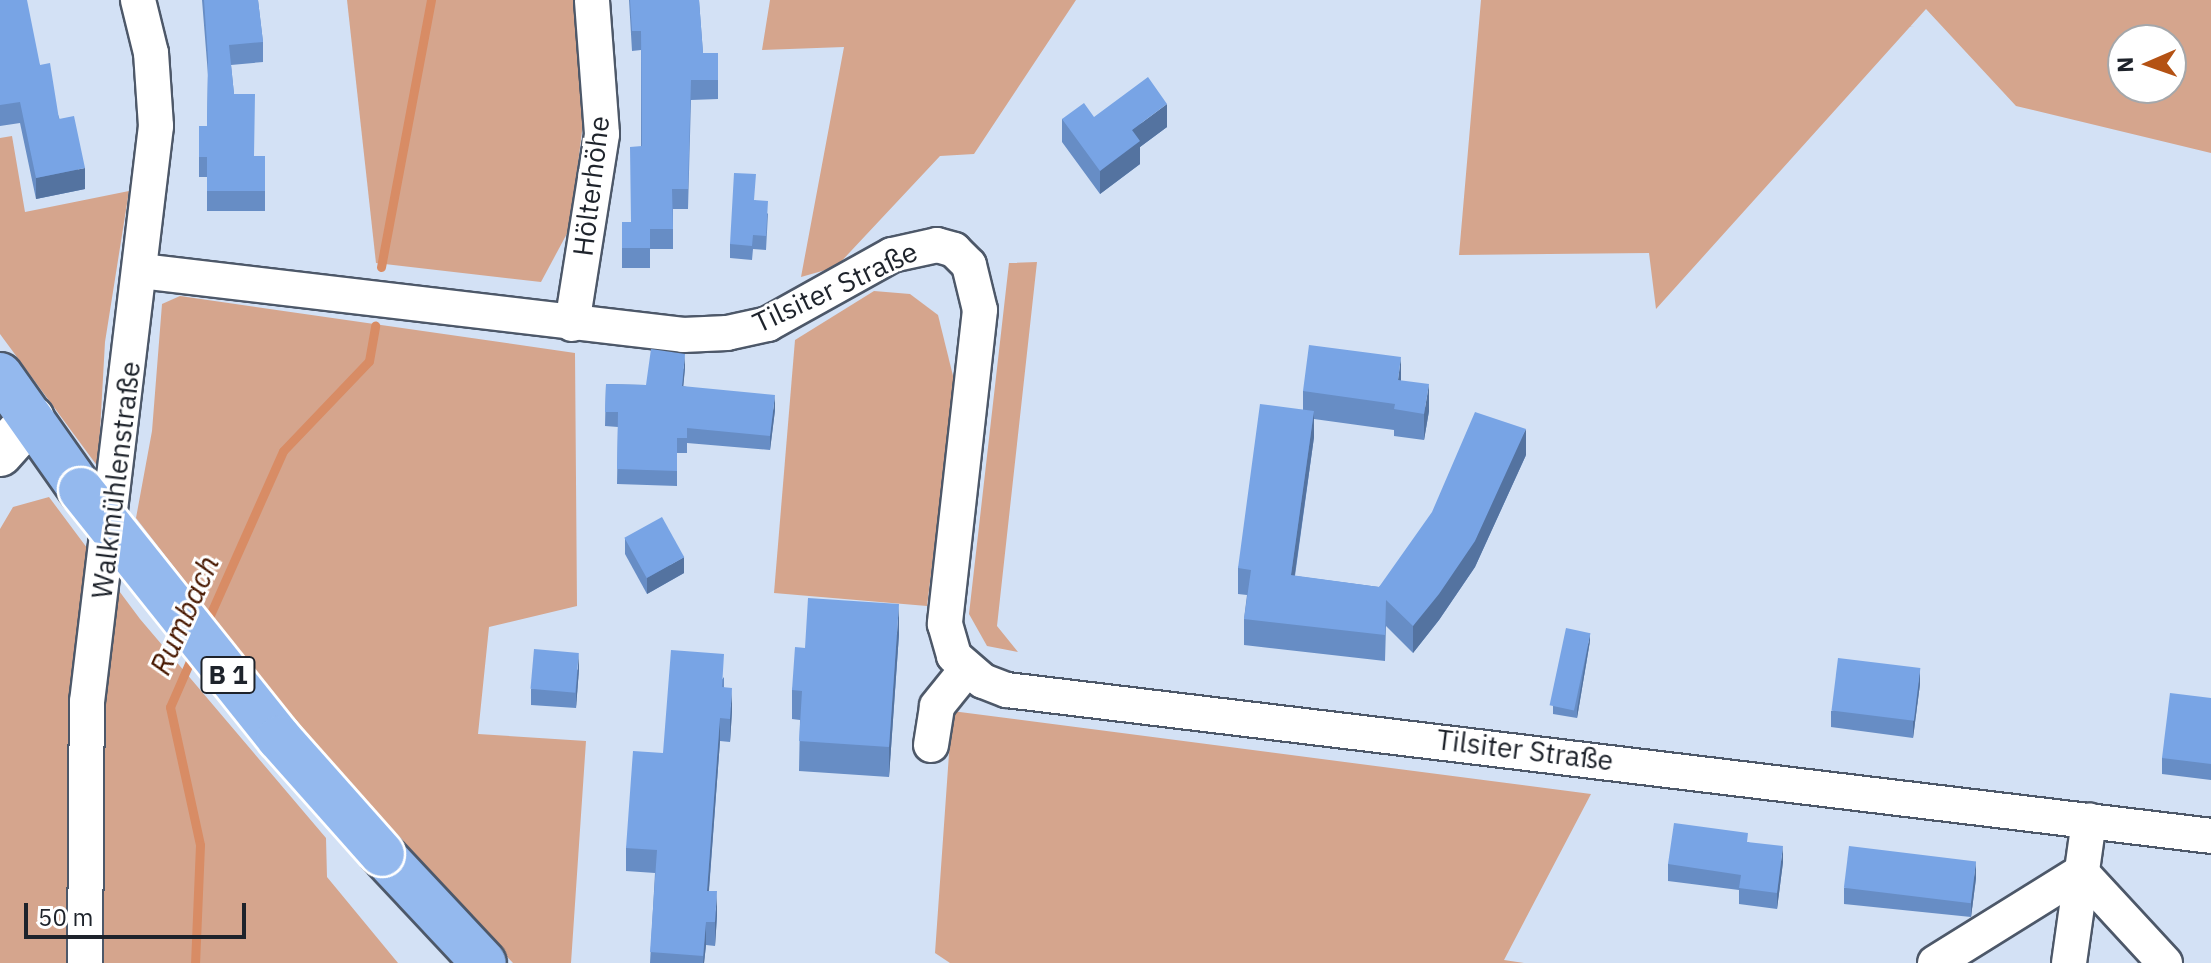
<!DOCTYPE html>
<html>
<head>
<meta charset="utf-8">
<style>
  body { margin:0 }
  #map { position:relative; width:2211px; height:963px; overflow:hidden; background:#d3e1f5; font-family:"IBM Plex Sans",sans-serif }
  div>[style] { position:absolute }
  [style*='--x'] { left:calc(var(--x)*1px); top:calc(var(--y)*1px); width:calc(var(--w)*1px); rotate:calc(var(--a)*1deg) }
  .green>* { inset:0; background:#d5a58d }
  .stream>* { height:9px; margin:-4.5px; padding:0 4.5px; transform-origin:4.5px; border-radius:4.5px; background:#d88c65 }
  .roads { filter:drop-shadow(2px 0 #4d5869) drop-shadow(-2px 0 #4d5869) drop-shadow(0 2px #4d5869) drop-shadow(0 -2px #4d5869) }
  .street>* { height:34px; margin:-17px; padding:0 17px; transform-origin:17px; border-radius:17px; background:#fff }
  .secondary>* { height:44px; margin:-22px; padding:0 22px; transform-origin:22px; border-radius:22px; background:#fff }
  .primary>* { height:44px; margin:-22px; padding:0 22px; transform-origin:22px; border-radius:22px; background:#94b9ee }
  .bridges { filter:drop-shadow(2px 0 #fff) drop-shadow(-2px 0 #fff) drop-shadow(0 2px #fff) drop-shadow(0 -2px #fff) }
  .primary-bridge>* { height:44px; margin:-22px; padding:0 22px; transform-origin:22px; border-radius:22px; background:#94b9ee }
  .wall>* { inset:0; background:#678dc5 }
  .shaded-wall>* { inset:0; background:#5473a0 }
  .building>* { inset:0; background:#78a4e5; transform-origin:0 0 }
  span { translate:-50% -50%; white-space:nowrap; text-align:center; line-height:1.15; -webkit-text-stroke:6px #fff; paint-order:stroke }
  .shield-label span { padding:2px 6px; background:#fff; border:2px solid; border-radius:6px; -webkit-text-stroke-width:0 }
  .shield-label { font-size:26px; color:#1e232b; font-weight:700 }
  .street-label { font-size:28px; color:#1e232b }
  .water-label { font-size:30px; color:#481800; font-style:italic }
  .north { position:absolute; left:2107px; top:24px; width:80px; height:80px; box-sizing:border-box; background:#fff; border:2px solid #a5a7aa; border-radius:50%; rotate:268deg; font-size:22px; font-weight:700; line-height:32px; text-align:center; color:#1e232b }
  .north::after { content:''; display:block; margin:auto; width:28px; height:36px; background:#b45214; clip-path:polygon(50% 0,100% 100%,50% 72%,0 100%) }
  .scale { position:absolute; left:24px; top:903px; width:222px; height:36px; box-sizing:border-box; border:4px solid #1e232b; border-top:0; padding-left:10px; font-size:24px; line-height:28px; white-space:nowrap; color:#1e232b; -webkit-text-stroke:6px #fff; paint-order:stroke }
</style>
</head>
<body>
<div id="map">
  <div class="green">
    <i style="clip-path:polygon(347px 0,574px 0,586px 99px,570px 228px,541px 282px,376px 263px)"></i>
    <i style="clip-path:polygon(770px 0,1076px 0,974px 154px,940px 156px,836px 267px,801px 277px,844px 47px,762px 50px)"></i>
    <i style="clip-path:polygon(evenodd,1481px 0,2211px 0,2211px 153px,2016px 106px,1926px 9px,1656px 309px,1649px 253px,1459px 255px,1481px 0,2123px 40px,2171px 40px,2171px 88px,2123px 88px,2123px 40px)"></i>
    <i style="clip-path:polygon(12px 136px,25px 212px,129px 191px,105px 342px,98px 467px,0 334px,0 138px)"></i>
    <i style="clip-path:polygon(1037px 262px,997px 626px,1018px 652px,987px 646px,969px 614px,1009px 263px)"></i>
    <i style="clip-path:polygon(874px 291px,910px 294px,938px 315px,955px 384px,927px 606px,774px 593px,795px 340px)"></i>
    <i style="clip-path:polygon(180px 296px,575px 353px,577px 606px,489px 627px,478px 734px,586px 741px,571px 963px,513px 963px,409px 853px,262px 680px,136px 518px,152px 431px,162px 304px)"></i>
    <i style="clip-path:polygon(49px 497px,140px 619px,326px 838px,327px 877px,398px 963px,0 963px,0 529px,13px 507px)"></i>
    <i style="clip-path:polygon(952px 711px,1591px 794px,1504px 960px,1524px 963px,950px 963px,935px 953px)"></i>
  </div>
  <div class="stream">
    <i style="--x:381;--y:267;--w:272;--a:-79.4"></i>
    <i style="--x:206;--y:624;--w:189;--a:-66"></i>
    <i style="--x:283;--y:451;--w:124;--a:-46.3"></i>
    <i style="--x:369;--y:361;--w:36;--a:-80"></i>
    <i style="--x:194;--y:652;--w:60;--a:113.6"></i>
    <i style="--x:170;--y:707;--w:141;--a:77.7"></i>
    <i style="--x:200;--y:845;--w:118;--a:92.4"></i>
  </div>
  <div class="roads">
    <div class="street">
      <i style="--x:141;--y:271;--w:546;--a:6.73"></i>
      <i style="--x:683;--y:335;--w:44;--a:-2.6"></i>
      <i style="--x:727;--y:333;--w:42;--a:-12.4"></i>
      <i style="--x:768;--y:324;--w:142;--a:-29.1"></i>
      <i style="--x:892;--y:255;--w:46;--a:-12.5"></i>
      <i style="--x:937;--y:245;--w:18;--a:16"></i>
      <i style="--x:954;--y:250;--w:21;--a:45"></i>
      <i style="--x:969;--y:265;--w:46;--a:76.3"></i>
      <i style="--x:980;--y:310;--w:316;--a:96.4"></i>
      <i style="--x:945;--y:624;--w:33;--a:74"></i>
      <i style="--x:954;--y:656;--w:38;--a:41"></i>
      <i style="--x:983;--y:681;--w:26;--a:21"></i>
      <i style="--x:1007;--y:690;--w:1213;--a:6.91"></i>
      <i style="--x:572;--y:324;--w:192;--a:-81"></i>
      <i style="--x:602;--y:134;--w:134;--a:-94.3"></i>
      <i style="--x:931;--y:745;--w:39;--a:-81"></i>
      <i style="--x:937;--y:706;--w:46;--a:-51.1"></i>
      <i style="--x:85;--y:963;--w:261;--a:-89.6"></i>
      <i style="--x:87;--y:702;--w:580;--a:-83.17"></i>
      <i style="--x:156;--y:126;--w:73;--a:-93.9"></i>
      <i style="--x:151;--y:53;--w:55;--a:-103.8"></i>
      <i style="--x:1935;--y:963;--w:172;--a:-31.9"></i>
      <i style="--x:2081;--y:872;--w:124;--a:47.3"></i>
      <i style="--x:2069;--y:963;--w:144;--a:-82"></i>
    </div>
    <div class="secondary">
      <i style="--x:0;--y:454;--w:48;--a:-48.4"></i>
    </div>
    <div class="primary">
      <i style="--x:0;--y:375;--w:141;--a:54.8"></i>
      <i style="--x:382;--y:854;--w:149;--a:46.9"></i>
    </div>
  </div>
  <div class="bridges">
    <div class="primary-bridge">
      <i style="--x:81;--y:490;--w:317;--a:51.4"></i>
      <i style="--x:279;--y:738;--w:155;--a:48.4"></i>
    </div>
  </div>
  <div class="wall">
    <i style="clip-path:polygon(0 0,40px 65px,85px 189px,36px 199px,20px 123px,0 126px)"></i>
    <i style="clip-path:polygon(202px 0,258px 0,263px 42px,263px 62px,231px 65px,234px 94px,254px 156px,265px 156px,265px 211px,207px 211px,207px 177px,199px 177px,199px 126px,207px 126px,208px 75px)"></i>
    <i style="clip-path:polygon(629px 0,699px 0,703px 53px,718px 53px,718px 99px,691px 100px,688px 209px,673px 209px,673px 249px,650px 249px,650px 268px,622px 268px,622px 222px,631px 222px,641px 146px,641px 50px,632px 51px)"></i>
    <i style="clip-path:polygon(1094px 117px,1167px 127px,1140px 147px,1140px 164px,1100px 194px,1062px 142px,1062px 119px)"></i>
    <i style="clip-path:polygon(755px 200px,768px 214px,766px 250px,753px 249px,752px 260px,730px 258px,730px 244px)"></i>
    <i style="clip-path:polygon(685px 368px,683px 386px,775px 410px,770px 450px,687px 443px,687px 453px,677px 453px,677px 486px,617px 484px,618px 427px,605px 426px,606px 384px,646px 385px)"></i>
    <i style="clip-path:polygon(1401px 381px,1429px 411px,1424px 440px,1394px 436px,1394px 430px,1314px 419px,1314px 437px,1295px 576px,1379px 587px,1526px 455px,1475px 567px,1439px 620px,1413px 653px,1386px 626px,1385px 661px,1244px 645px,1244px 619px,1247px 595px,1238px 594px,1238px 568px,1303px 410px,1303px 391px)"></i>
    <i style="clip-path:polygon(625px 538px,684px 573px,647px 594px,625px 554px)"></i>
    <i style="clip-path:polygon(899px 634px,889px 777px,799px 771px,800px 720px,792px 719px,792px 690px,805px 648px)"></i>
    <i style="clip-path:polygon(1590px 641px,1577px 718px,1553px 714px,1553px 706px)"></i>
    <i style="clip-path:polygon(579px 669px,576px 708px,531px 705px,531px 689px)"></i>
    <i style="clip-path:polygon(724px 677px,724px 687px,732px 711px,730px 742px,720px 741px,709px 891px,717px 915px,715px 946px,706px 945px,704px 963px,650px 963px,655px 873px,626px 871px,626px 848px,663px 753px)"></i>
    <i style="clip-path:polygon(1920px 684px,1913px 738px,1831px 727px,1831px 711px)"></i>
    <i style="clip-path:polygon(2211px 698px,2211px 780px,2162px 774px,2162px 758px)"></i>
    <i style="clip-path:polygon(1748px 842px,1783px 862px,1777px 909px,1739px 904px,1739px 890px,1668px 881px,1668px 864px)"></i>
    <i style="clip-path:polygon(1976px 878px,1971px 917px,1844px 904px,1844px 888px)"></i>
  </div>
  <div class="shaded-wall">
    <i style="clip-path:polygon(1167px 104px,1167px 127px,1140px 147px,1140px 164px,1100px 194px,1100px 171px,1132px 130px)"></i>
    <i style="clip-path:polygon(85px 168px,85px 189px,36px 199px,36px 178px)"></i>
    <i style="clip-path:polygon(685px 354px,685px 368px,682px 401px,682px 386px)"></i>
    <i style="clip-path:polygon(1401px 357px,1401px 384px,1398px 380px)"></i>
    <i style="clip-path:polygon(1429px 384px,1429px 411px,1424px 440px,1424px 414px)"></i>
    <i style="clip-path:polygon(775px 395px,775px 410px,770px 450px,770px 436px)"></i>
    <i style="clip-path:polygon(1314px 411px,1314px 437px,1291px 601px,1291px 575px)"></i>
    <i style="clip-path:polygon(1526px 429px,1526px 455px,1475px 567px,1439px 620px,1413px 653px,1413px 626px)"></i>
    <i style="clip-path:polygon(684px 557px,684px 573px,647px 594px,647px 578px)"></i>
    <i style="clip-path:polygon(899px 604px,899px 634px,889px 777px,889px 747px)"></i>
    <i style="clip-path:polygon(1590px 633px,1590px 641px,1577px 718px,1577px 710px)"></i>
    <i style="clip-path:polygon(579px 653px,579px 669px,576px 708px,576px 692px)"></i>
    <i style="clip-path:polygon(1920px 668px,1920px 684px,1913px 738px,1913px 722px)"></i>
    <i style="clip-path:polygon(732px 688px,732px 711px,730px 742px,730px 719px)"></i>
    <i style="clip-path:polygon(720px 718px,720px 741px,707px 914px,707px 891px)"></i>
    <i style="clip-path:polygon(1783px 846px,1783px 862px,1777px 909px,1777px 893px)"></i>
    <i style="clip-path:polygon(1976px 861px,1976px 878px,1971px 917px,1971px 901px)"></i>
    <i style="clip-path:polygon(717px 891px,717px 915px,715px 946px,715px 922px)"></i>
    <i style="clip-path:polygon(706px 922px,706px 945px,704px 963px,703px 963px)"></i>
  </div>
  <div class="building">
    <i style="clip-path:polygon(0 0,27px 0,40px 65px,50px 63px,59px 119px,74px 116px,85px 168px,36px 178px,20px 102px,0 105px)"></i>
    <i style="clip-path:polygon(204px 0,258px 0,263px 42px,229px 45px,234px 94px,255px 94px,254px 156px,265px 156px,265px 191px,207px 191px,207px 157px,199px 157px,199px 126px,207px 126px,208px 58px)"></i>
    <i style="clip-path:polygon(630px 0,699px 0,703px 53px,718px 53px,718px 80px,691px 80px,688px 189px,672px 189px,673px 229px,650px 229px,650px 248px,622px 248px,622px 222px,631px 222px,630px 147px,642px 146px,641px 31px,632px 31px)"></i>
    <i style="clip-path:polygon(1148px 77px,1167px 104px,1132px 130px,1140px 141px,1100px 171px,1062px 119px,1084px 103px,1094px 117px)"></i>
    <i style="clip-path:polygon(734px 173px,756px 174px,754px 200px,768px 201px,766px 236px,753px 235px,752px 246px,730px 244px)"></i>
    <i style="clip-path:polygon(1309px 345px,1401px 357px,1398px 380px,1429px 384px,1424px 414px,1394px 409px,1395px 404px,1303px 391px)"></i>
    <i style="clip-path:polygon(651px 349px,685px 354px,682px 386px,775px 395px,770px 436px,687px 428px,687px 438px,677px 438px,677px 471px,617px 469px,618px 412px,605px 412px,606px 384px,646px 385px)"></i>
    <i style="clip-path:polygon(1260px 404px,1314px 411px,1291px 575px,1379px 587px,1432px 512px,1475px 412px,1526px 429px,1475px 541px,1439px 594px,1413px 626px,1386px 600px,1385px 635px,1244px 619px,1251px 570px,1238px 568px)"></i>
    <i style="left:662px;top:517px;width:46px;height:43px;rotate:61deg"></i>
    <i style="clip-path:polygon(808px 598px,899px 604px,889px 747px,799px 741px,802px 691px,792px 690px,795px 647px,805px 648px)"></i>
    <i style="left:1566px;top:628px;width:25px;height:79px;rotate:12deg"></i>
    <i style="left:534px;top:649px;width:45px;height:40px;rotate:5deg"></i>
    <i style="clip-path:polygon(671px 650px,724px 654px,722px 687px,732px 688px,730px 719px,720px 718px,707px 891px,717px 891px,715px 922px,706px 922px,703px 956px,650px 952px,657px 850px,626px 848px,633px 751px,663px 753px)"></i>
    <i style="left:1838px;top:658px;width:83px;height:53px;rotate:7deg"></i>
    <i style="clip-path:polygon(2170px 693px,2211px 698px,2211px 764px,2162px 758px)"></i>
    <i style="clip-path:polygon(1674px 823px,1748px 833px,1747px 842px,1783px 846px,1777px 893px,1739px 888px,1741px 875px,1668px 864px)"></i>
    <i style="left:1849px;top:846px;width:128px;height:42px;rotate:7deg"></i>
  </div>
  <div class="shield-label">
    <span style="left:228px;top:675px">B 1</span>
  </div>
  <div class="street-label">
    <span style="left:591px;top:186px;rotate:-83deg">Hölterhöhe</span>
    <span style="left:835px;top:287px;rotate:-25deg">Tilsiter Straße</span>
    <span style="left:116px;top:480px;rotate:-83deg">Walkmühlenstraße</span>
    <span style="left:1525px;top:750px;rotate:7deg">Tilsiter Straße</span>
  </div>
  <div class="water-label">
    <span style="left:184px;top:615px;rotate:-66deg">Rumbach</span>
  </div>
  <div class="north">N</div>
  <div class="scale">50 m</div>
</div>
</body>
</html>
